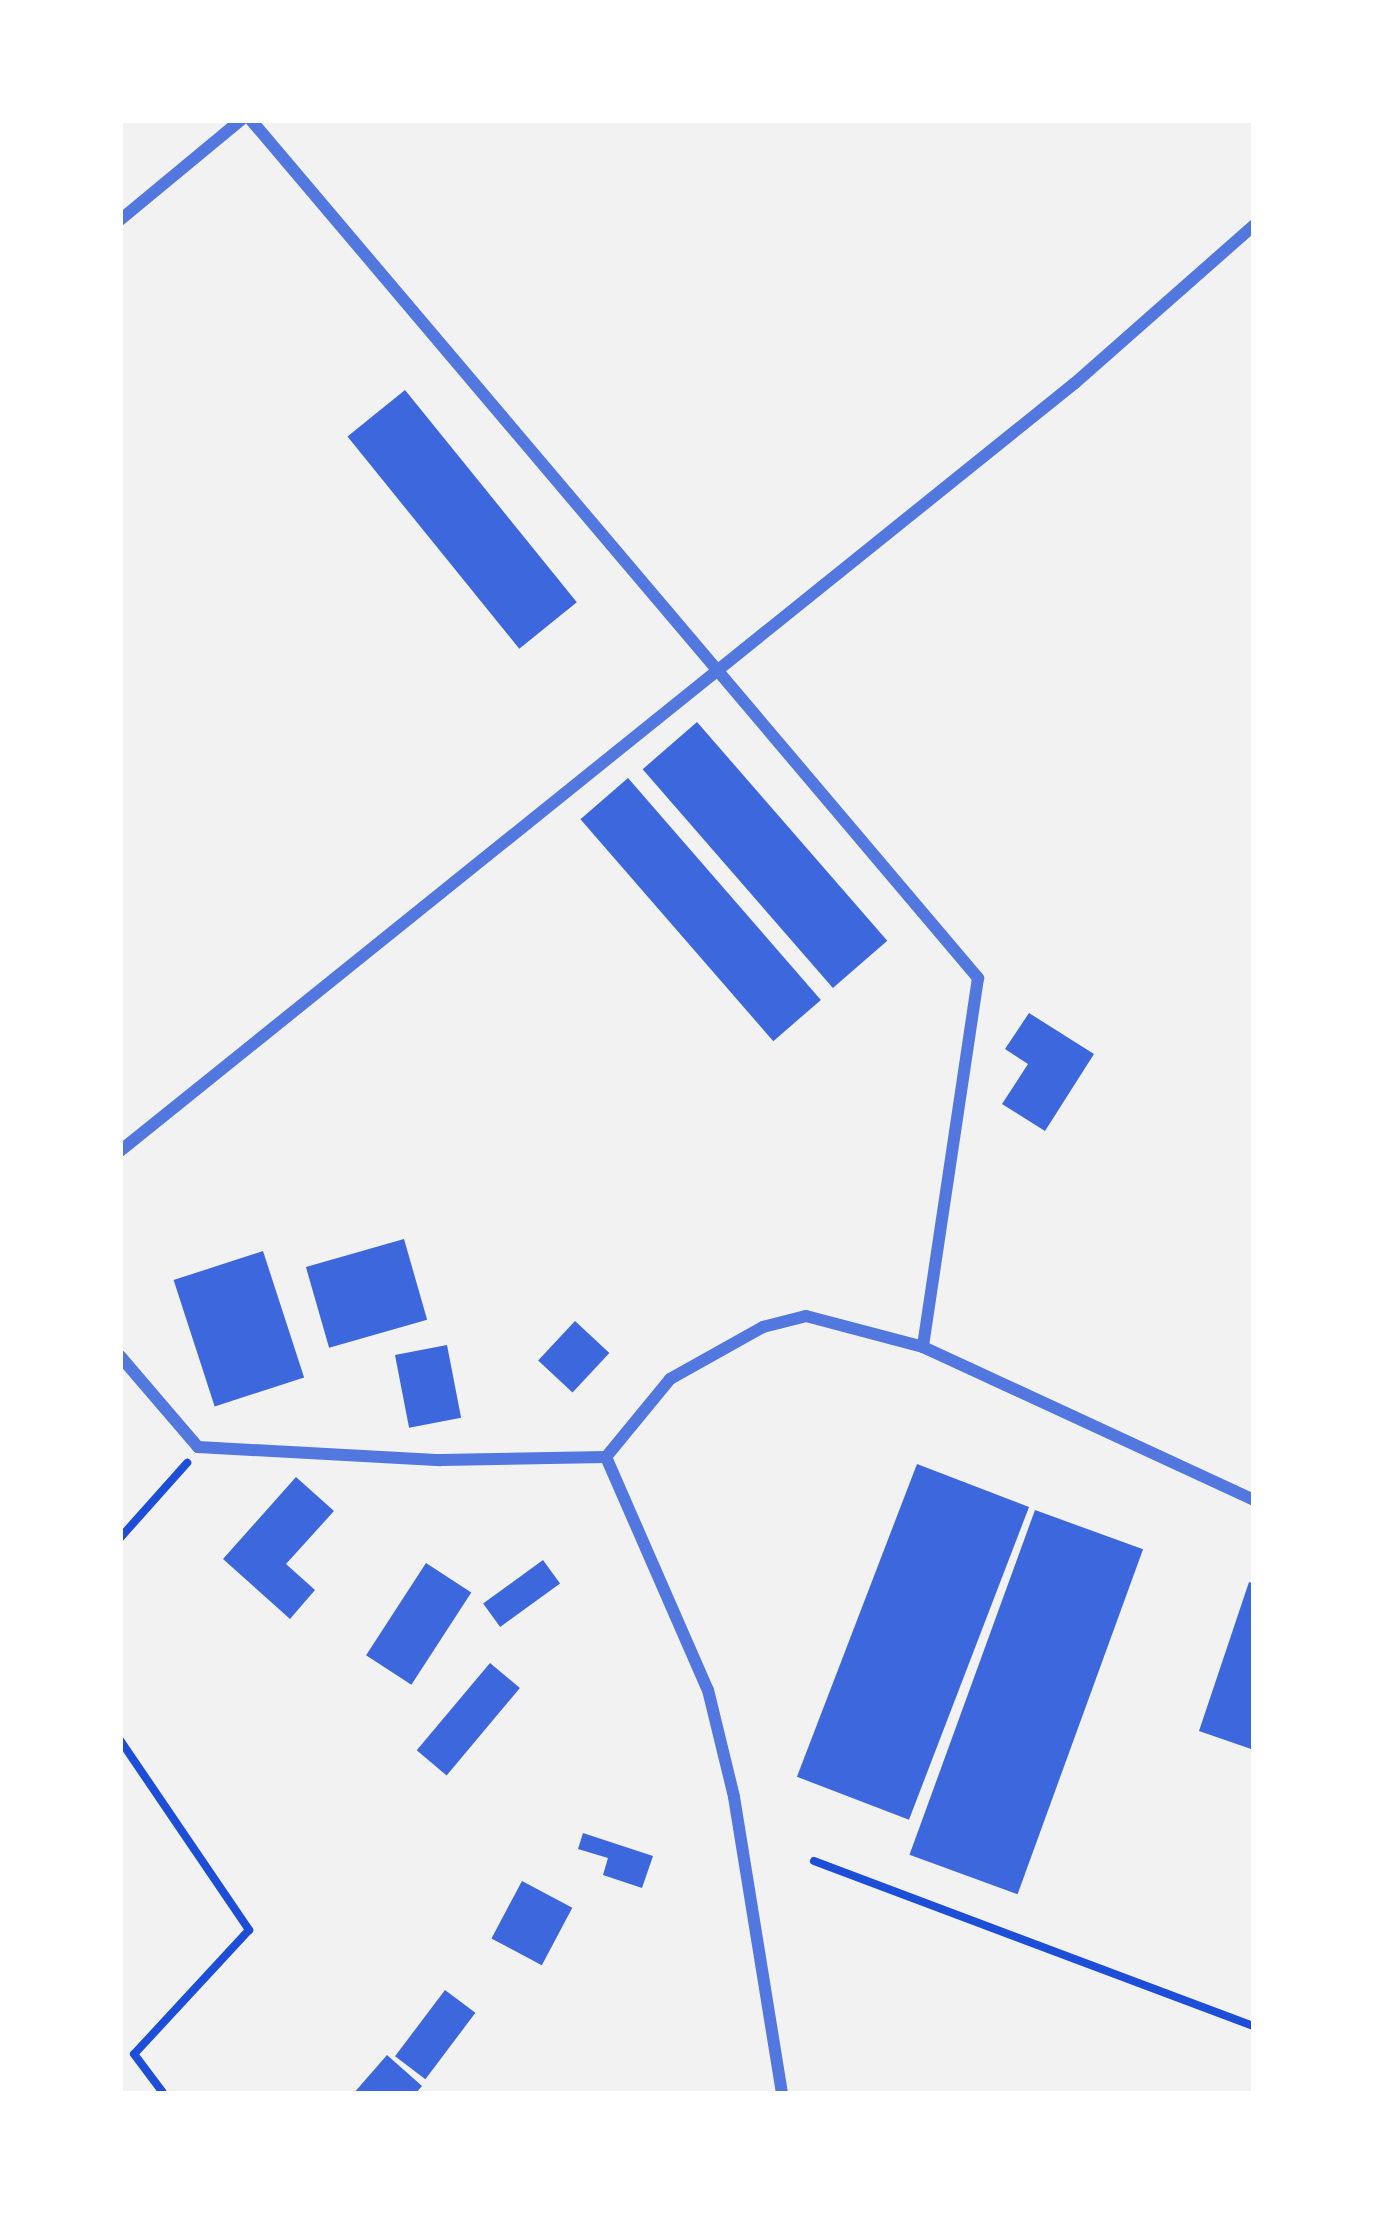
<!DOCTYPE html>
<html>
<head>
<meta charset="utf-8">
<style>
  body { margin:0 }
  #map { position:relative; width:1374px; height:2214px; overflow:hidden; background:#f2f2f2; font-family:"Sofia Sans Condensed",sans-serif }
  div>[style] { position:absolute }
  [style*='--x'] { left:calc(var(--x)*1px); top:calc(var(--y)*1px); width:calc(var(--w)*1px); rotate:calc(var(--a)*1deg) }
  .building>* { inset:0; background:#3d67dc; transform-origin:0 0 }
  .path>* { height:8px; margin:-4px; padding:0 4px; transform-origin:4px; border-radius:4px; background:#1d4ed8 }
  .minor>* { height:12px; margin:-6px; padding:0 6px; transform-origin:6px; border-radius:6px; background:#5277de }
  span { translate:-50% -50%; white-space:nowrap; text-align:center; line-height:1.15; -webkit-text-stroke:9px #fff; paint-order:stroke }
  .frame { position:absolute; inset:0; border:123px solid #fff; pointer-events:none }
</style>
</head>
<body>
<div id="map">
  <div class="building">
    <i style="left:405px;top:390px;width:273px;height:74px;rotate:51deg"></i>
    <i style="left:697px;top:722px;width:290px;height:72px;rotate:49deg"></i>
    <i style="left:628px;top:778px;width:294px;height:63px;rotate:49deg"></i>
    <i style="clip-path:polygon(1029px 1013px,1094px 1054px,1045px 1131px,1002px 1104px,1028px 1064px,1005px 1049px)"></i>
    <i style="left:404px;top:1239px;width:84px;height:102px;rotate:74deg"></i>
    <i style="left:263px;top:1251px;width:133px;height:94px;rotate:72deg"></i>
    <i style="left:575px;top:1321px;width:47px;height:54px;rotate:43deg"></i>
    <i style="left:447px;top:1345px;width:74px;height:53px;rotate:79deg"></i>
    <i style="left:917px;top:1464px;width:120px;height:335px;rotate:21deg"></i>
    <i style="clip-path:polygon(296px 1477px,334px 1511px,286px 1564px,315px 1590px,290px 1619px,223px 1559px)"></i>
    <i style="left:1035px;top:1510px;width:115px;height:367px;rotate:20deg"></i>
    <i style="left:543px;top:1560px;width:29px;height:74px;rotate:54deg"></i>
    <i style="left:426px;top:1563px;width:54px;height:110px;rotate:33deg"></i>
    <i style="clip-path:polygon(1249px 1582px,1254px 1584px,1254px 1750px,1199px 1731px)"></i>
    <i style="left:490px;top:1663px;width:39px;height:114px;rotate:40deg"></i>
    <i style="clip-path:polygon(583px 1833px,653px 1856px,642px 1888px,603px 1875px,608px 1858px,578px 1849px)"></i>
    <i style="left:522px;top:1881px;width:57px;height:65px;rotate:28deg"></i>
    <i style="left:445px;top:1990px;width:38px;height:83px;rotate:37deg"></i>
    <i style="clip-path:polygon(387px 2055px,422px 2086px,415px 2094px,353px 2094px)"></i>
  </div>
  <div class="path">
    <i style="--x:120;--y:1538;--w:101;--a:-48.2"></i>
    <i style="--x:120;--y:1740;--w:230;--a:55.8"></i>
    <i style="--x:249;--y:1930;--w:169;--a:132.8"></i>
    <i style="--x:134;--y:2054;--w:50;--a:53.1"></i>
    <i style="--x:814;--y:1861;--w:470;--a:20.6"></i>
  </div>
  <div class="minor">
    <i style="--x:251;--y:120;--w:1125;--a:49.72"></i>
    <i style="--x:978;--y:978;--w:373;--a:98.5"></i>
    <i style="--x:120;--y:220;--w:157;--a:-39.6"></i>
    <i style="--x:120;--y:1151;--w:1225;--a:-38.81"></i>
    <i style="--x:1075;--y:383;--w:239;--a:-41.4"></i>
    <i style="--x:120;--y:1356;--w:120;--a:49.4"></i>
    <i style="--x:198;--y:1447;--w:243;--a:3.1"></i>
    <i style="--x:441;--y:1460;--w:165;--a:-1"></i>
    <i style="--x:606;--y:1457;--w:101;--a:-50.6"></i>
    <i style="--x:670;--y:1379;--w:107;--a:-29.2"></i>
    <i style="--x:763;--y:1327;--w:44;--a:-14.3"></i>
    <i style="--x:806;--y:1316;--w:121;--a:14.8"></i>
    <i style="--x:923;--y:1347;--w:365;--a:24.8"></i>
    <i style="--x:606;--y:1457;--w:254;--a:66.4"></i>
    <i style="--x:708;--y:1690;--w:110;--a:76.3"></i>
    <i style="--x:734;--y:1797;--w:301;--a:80.8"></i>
  </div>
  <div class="frame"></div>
</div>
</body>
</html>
